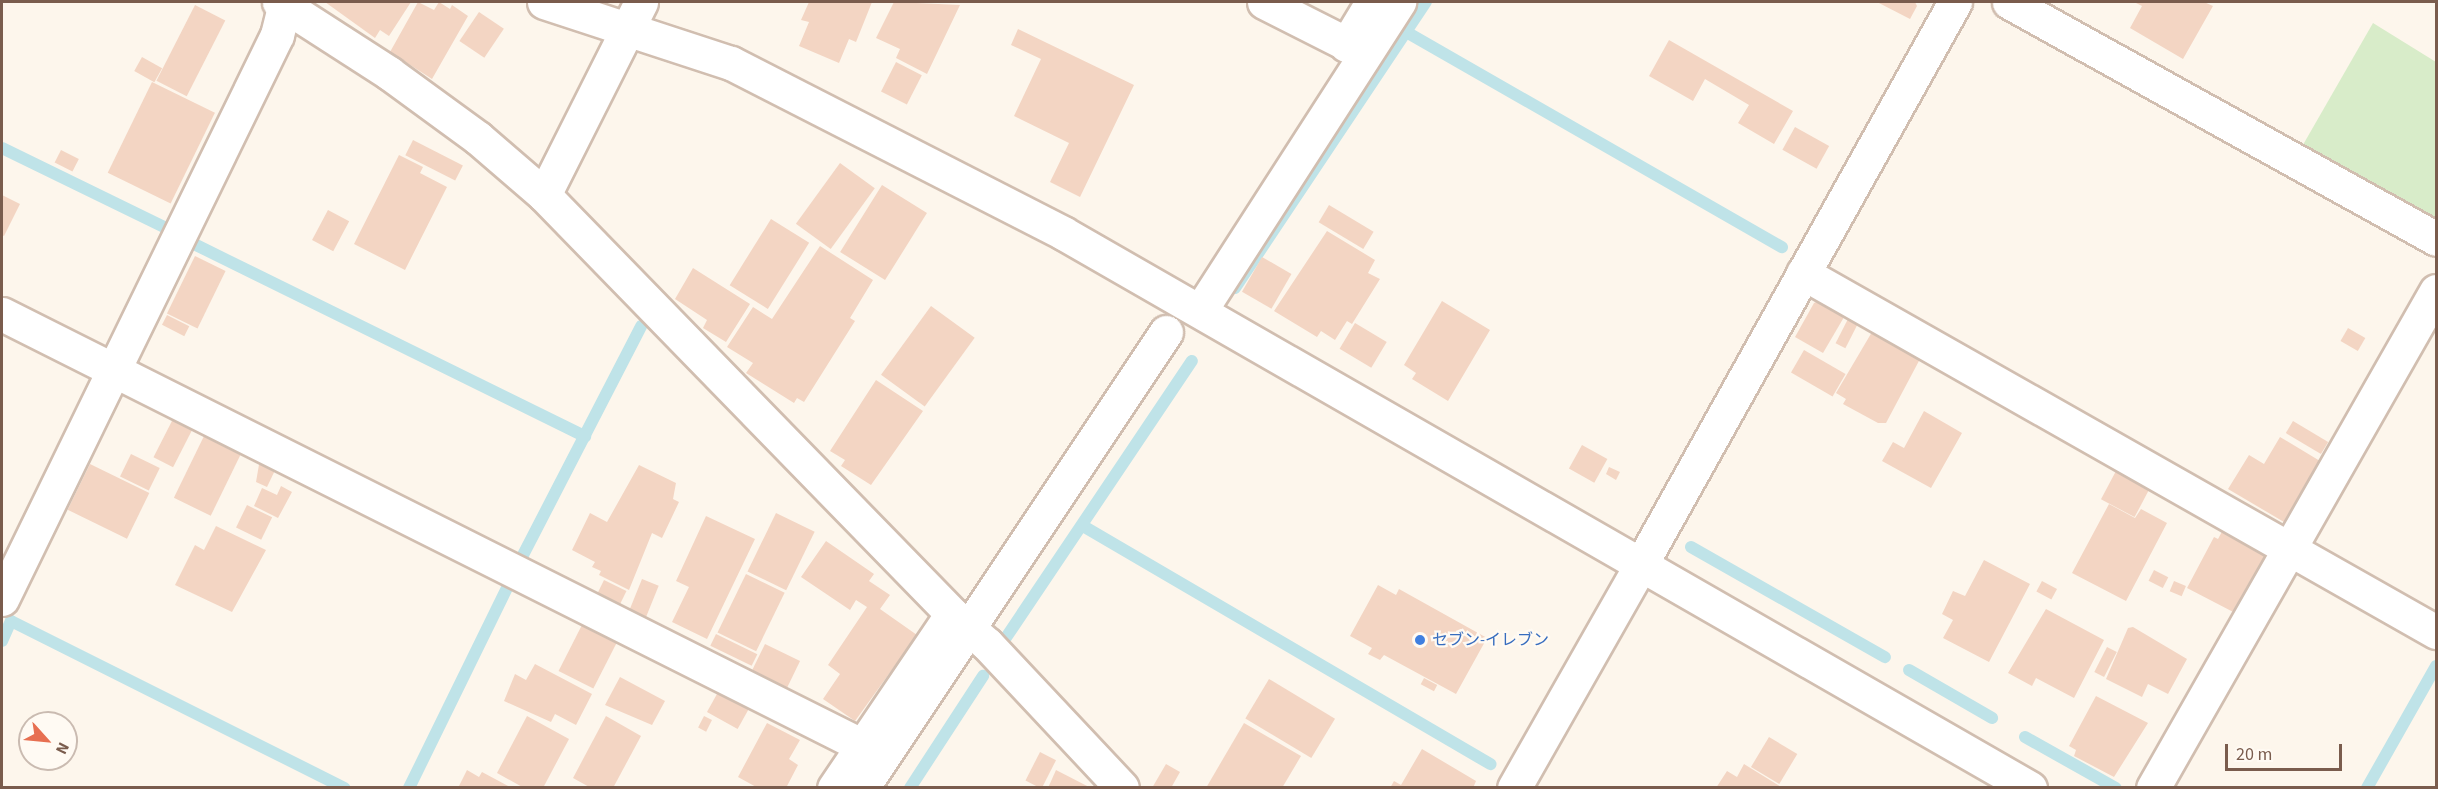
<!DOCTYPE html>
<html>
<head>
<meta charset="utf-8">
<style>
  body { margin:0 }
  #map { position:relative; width:2438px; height:789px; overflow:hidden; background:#fdf6ec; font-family:"Source Sans 3","Noto Sans JP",sans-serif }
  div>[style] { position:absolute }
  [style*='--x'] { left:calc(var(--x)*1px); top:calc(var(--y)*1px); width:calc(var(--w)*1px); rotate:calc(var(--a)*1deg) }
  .green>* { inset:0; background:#d8ecc9 }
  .stream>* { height:12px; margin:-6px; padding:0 6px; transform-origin:6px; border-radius:6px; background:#bfe3e8 }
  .building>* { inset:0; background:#f3d5c3; transform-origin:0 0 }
  .roads { filter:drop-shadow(2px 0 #d1beb0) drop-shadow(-2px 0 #d1beb0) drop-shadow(0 2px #d1beb0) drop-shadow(0 -2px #d1beb0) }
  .street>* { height:33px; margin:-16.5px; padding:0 16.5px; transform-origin:16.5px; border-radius:16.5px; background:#fff }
  .secondary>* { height:33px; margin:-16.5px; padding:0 16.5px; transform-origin:16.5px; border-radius:16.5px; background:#fff }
  .dots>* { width:16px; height:16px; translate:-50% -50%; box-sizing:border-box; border:3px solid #fffaf3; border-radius:50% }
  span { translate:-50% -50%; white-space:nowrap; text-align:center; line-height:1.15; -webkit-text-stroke:4.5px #fffaf3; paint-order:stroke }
  .shop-label { font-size:16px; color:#366cbe }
  .left { translate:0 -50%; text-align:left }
  .frame { position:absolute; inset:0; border:3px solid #7a5c4d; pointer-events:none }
  .north { position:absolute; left:18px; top:711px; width:60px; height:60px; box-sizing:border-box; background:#fffaf3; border:2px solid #cabbb1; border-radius:50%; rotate:117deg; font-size:16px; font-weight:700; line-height:24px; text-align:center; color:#7a5c4d }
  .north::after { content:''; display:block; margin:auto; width:21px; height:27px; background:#e76f51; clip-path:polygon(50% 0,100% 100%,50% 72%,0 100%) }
  .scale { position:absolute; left:2225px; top:744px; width:117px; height:27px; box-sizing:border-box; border:3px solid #7a5c4d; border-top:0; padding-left:8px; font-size:18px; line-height:21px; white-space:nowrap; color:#7a5c4d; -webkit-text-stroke:4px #fffaf3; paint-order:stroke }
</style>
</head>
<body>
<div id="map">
  <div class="green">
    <i style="clip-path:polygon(2373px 23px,2436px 62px,2436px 228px,2300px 150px)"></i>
  </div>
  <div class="stream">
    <i style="--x:1408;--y:33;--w:431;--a:29.8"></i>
    <i style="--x:2;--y:148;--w:180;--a:26"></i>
    <i style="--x:194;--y:244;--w:436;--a:26.2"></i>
    <i style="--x:1235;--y:288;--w:344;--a:-56.3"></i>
    <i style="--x:1083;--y:526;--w:472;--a:30.3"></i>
    <i style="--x:1691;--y:547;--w:223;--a:29.6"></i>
    <i style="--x:522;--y:557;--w:260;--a:-62.7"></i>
    <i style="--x:1005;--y:639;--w:335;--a:-56.1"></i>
    <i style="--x:2;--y:641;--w:22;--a:-66"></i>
    <i style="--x:11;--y:621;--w:373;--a:26.6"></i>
    <i style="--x:1909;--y:670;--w:96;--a:30"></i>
    <i style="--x:2025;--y:737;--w:104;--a:29.3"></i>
    <i style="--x:409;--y:788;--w:227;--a:-63.9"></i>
    <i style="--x:910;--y:788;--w:134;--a:-56.9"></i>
    <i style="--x:2367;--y:788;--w:140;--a:-60.5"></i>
  </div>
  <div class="building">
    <i style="clip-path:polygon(325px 2px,411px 2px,389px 36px,380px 30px,375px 38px)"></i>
    <i style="clip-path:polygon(418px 2px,434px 10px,439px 2px,450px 9px,452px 5px,468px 16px,432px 79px,390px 52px)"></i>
    <i style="clip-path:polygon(809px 2px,872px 2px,856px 42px,849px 39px,839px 63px,799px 46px,809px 22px,801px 20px)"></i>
    <i style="clip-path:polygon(894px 2px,960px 5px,927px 74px,896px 58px,900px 49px,876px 38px)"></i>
    <i style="clip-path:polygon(1877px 2px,1915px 2px,1917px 6px,1910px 19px)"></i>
    <i style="clip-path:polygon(2134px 2px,2204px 2px,2213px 6px,2183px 59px,2130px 28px,2142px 6px)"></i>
    <i style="left:195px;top:5px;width:34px;height:85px;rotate:27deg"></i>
    <i style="left:479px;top:12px;width:30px;height:35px;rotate:34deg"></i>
    <i style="clip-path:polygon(1018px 29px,1134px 85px,1080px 197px,1050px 182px,1069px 143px,1014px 116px,1041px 59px,1011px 45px)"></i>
    <i style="clip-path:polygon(1669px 40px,1793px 111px,1774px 144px,1738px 123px,1749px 105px,1705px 79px,1693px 101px,1649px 76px)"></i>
    <i style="left:142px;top:57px;width:23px;height:16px;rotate:29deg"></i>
    <i style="left:896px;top:62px;width:29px;height:33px;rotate:27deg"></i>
    <i style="left:152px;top:82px;width:70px;height:101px;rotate:26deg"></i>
    <i style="left:1795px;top:127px;width:39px;height:26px;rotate:29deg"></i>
    <i style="left:413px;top:140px;width:56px;height:17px;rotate:27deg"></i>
    <i style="left:61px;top:150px;width:20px;height:14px;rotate:27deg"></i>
    <i style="clip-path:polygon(399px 155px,423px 167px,420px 173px,447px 187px,405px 270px,354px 244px)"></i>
    <i style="left:840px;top:163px;width:43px;height:75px;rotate:36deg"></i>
    <i style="left:882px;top:185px;width:53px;height:79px;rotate:32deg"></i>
    <i style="clip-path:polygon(2px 195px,20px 204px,4px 236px,2px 235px)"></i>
    <i style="left:1329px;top:205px;width:52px;height:20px;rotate:31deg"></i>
    <i style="left:328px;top:210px;width:24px;height:34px;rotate:28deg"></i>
    <i style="left:771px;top:219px;width:45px;height:78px;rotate:32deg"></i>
    <i style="clip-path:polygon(1327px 231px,1375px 260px,1368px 273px,1380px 279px,1352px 324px,1347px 321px,1335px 340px,1321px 331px,1317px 337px,1274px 311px)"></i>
    <i style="clip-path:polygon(820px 246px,873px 280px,850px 318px,855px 321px,804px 402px,797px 398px,794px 403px,746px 373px,753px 363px,727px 347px,753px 307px,772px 319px)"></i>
    <i style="left:195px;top:256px;width:34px;height:64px;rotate:26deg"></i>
    <i style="left:1262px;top:257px;width:34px;height:40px;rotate:30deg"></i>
    <i style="clip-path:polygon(693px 268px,750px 304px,726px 342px,703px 328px,707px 320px,675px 299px)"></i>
    <i style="clip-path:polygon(1823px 299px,1847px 312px,1823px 353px,1795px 337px,1814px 303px)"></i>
    <i style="clip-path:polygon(1442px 301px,1490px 330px,1448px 401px,1412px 379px,1416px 373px,1404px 365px)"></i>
    <i style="left:931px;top:306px;width:54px;height:85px;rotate:36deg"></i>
    <i style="left:1851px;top:313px;width:11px;height:34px;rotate:27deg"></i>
    <i style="left:167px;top:315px;width:25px;height:11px;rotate:27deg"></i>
    <i style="left:1355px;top:323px;width:37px;height:30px;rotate:31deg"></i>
    <i style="left:2348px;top:328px;width:20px;height:15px;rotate:30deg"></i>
    <i style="clip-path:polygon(1872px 332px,1920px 359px,1886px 423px,1878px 423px,1843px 404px,1846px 399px,1836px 393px)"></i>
    <i style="left:1804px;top:350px;width:48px;height:26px;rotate:30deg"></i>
    <i style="clip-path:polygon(876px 380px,923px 411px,871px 485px,841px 466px,845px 460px,830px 451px)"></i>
    <i style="clip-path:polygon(1924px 411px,1962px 433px,1931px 488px,1882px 461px,1893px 442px,1904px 448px)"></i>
    <i style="left:173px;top:419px;width:22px;height:43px;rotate:27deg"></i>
    <i style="left:2293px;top:421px;width:41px;height:14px;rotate:31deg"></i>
    <i style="left:205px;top:434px;width:41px;height:71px;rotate:26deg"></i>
    <i style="clip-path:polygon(2280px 437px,2320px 461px,2284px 522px,2228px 489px,2249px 455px,2264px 464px)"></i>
    <i style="left:1582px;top:445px;width:29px;height:27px;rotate:29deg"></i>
    <i style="clip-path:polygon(261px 453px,279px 462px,267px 487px,256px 482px)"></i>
    <i style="left:131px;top:454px;width:32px;height:25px;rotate:26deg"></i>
    <i style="left:90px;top:464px;width:66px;height:51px;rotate:26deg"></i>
    <i style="clip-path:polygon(639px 465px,676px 483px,673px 499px,679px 502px,662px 538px,652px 533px,629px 590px,599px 575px,601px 571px,592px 567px,595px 562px,572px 550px,590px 513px,607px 522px)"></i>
    <i style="clip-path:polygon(1609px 467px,1620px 472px,1616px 480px,1606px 474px)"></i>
    <i style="left:2116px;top:471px;width:38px;height:32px;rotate:28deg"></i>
    <i style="clip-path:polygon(281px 486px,292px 492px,278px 518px,254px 506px,262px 488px,277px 495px)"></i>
    <i style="clip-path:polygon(2109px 504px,2135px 518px,2141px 509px,2167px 523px,2126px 601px,2072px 573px)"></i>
    <i style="left:247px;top:505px;width:28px;height:25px;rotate:26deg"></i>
    <i style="left:776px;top:513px;width:43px;height:65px;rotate:26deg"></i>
    <i style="clip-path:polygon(706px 516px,755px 539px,707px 639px,672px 622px,689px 587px,676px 581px)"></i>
    <i style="clip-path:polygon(216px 526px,266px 550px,232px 612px,175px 585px,195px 545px,204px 550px)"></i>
    <i style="clip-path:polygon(2225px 526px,2272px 552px,2239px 615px,2187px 588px,2214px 537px,2218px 539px)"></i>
    <i style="clip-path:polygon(826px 541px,874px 574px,869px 581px,890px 595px,880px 609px,917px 635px,855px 721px,823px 699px,840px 674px,828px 665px,867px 607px,856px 600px,850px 610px,801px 577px)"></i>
    <i style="clip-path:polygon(1984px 560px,2030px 584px,1989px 662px,1943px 638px,1953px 620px,1942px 614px,1953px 591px,1965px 596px)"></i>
    <i style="left:2154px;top:570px;width:16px;height:12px;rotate:27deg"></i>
    <i style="left:746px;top:574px;width:43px;height:65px;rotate:26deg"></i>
    <i style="left:642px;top:579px;width:18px;height:34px;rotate:22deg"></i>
    <i style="left:604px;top:580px;width:25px;height:17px;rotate:26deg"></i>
    <i style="left:2042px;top:581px;width:17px;height:12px;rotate:28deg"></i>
    <i style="left:2174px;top:581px;width:13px;height:11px;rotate:23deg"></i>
    <i style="clip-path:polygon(1378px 585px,1396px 595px,1399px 589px,1487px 638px,1456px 694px,1384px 655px,1380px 660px,1368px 654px,1372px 648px,1350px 636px)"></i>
    <i style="clip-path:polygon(2046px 609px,2104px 640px,2074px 698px,2036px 678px,2032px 686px,2008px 673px)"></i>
    <i style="left:584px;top:621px;width:39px;height:56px;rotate:27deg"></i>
    <i style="clip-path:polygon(2133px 627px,2187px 659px,2168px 694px,2148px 684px,2142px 697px,2106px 679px,2128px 628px)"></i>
    <i style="left:716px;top:634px;width:46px;height:13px;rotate:26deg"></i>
    <i style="left:765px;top:644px;width:39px;height:31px;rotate:26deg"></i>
    <i style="left:2107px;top:647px;width:11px;height:28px;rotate:27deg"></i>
    <i style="clip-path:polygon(535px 664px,592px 694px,576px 725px,555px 714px,551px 722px,504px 701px,515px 674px,526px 680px)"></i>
    <i style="clip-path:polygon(620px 677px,665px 701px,652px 725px,605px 705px)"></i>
    <i style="left:1424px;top:678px;width:15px;height:7px;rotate:28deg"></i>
    <i style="left:1269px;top:679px;width:77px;height:46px;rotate:31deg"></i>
    <i style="left:722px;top:685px;width:35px;height:31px;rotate:29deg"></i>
    <i style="clip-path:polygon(2096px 696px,2148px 723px,2114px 777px,2074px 756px,2076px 750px,2069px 746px)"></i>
    <i style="clip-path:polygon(527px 716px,569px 739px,543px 788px,524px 788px,497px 773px)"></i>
    <i style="clip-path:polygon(606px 716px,641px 736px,613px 788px,591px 788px,573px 778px)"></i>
    <i style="left:704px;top:716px;width:9px;height:13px;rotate:27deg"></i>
    <i style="clip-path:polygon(767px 723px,800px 740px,789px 759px,798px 765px,786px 788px,758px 788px,738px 777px)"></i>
    <i style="clip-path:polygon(1244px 723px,1301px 756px,1282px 788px,1206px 788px)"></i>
    <i style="left:1769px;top:737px;width:33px;height:35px;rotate:31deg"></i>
    <i style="clip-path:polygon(1422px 749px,1476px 781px,1473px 788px,1390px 788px,1394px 781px,1401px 785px)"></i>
    <i style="left:1040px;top:752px;width:18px;height:32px;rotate:27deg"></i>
    <i style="clip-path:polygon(1166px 764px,1180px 772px,1171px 788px,1152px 788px)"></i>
    <i style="clip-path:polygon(1744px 764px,1783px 788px,1716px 788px,1727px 771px,1737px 777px)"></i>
    <i style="clip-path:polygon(467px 770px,479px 777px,482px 772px,512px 788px,458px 788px)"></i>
    <i style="clip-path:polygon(1056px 770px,1091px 788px,1048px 788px)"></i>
  </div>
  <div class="roads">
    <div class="street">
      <i style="--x:279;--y:2;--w:131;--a:32.8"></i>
      <i style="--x:389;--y:73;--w:110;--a:36.1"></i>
      <i style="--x:478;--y:138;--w:87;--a:40.8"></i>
      <i style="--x:544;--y:195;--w:585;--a:45.76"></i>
      <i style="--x:952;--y:614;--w:46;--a:40.6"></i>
      <i style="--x:987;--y:644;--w:197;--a:46.8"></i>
      <i style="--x:1264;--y:2;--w:113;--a:26.8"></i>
      <i style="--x:2009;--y:2;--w:488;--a:29"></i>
      <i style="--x:1346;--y:45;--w:50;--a:-58.8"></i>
      <i style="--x:544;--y:195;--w:216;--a:-63.3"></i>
      <i style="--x:1803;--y:273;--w:728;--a:29.56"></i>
      <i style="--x:1200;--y:311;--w:368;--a:-57.2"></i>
      <i style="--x:2;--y:314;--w:961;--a:26.65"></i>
      <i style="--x:1640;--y:566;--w:646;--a:-60.82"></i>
      <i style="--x:2;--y:599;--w:627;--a:-64.01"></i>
      <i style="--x:277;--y:35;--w:34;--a:-76"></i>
      <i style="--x:834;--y:788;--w:210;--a:-55.9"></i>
      <i style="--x:862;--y:788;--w:548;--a:-56.31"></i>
      <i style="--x:2153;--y:788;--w:572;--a:-60.34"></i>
    </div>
    <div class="secondary">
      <i style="--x:544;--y:2;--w:197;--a:18.1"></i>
      <i style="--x:731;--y:63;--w:373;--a:27.1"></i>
      <i style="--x:1063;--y:233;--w:1115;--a:29.85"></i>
      <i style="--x:1514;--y:788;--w:255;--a:-60.4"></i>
    </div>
  </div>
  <div class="dots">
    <i style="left:1420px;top:640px;background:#3f7fe0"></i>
  </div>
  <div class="shop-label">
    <span class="left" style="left:1432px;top:640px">セブン-イレブン</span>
  </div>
  <div class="frame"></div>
  <div class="north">N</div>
  <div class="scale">20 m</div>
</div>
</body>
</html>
